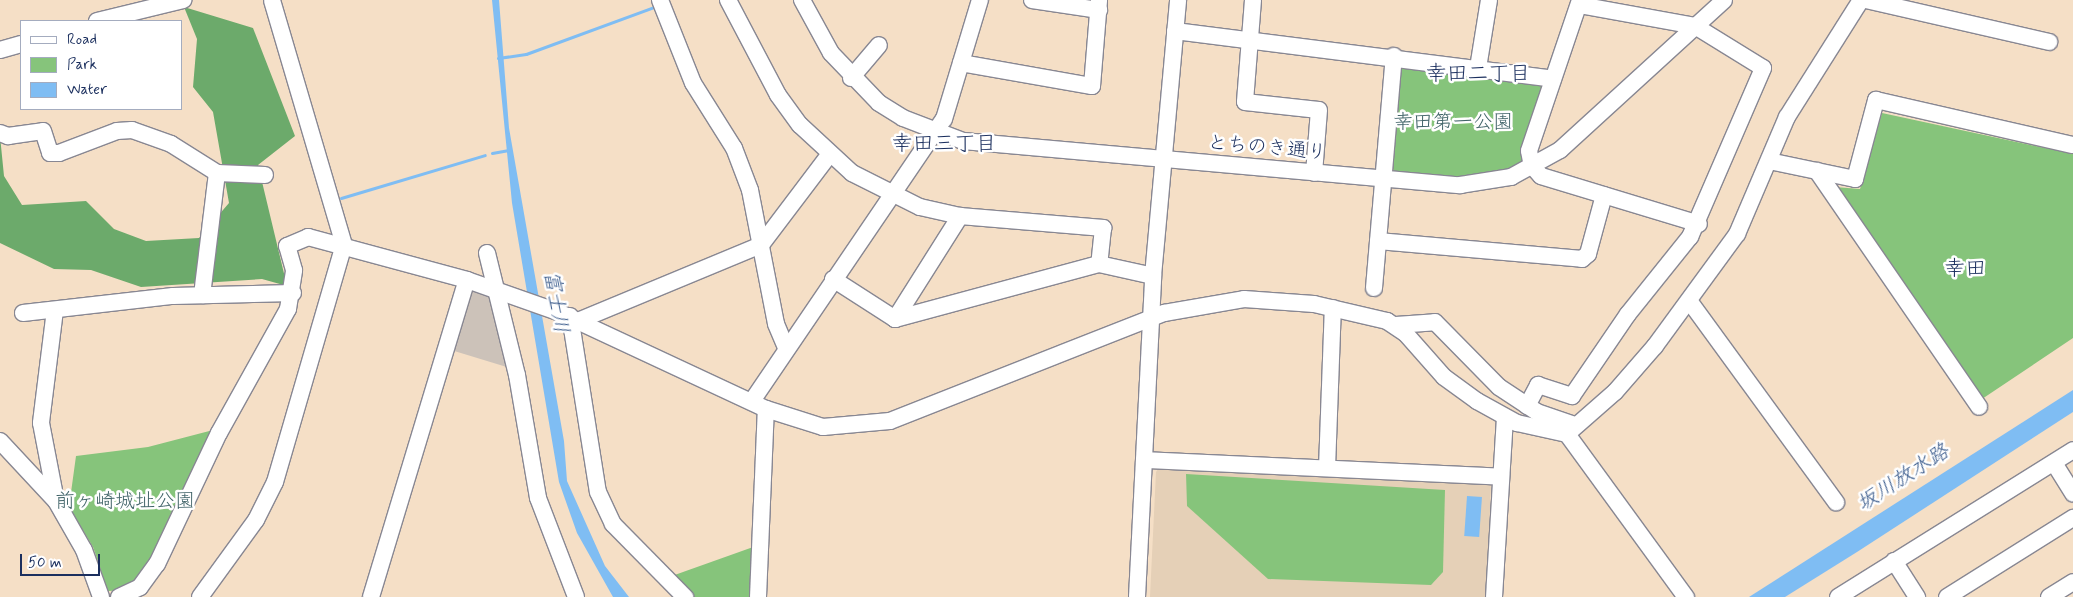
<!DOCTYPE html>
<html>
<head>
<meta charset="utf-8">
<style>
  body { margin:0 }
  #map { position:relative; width:2073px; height:597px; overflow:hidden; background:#f5dfc6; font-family:Mynerve,"Klee One",sans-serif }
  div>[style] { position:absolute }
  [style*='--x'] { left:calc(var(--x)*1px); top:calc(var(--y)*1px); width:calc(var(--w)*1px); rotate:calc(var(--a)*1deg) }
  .built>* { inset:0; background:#e5d0b7 }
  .industrial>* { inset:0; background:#ccc2b9 }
  .green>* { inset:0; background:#86c47b }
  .forest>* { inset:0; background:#6caa6b }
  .water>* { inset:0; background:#7fbdf3; transform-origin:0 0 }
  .stream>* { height:3px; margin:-1.5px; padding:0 1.5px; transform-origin:1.5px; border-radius:1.5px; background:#7fbdf3 }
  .roads { filter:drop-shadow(1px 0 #888792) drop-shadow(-1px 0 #888792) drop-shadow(0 1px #888792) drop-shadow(0 -1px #888792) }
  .minor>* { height:16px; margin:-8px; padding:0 8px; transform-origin:8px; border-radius:8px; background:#fff }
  span { translate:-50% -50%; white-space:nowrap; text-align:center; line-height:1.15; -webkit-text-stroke:5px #fff; paint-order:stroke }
  .park-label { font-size:20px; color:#406368 }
  .street-label { font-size:20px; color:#1b2f5e }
  .neighbourhood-label { font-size:21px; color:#1b2f5e }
  .water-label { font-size:21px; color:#395a8b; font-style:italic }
  .legend { position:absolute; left:20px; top:20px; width:162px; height:90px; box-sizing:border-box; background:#fff; border:1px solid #a4acbf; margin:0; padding:6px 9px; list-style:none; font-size:15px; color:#1b2f5e }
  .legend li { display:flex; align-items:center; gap:10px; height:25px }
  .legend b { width:25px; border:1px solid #a4acbf }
  .scale { position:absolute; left:20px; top:554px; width:80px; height:22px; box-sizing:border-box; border:2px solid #1b2f5e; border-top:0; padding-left:6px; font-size:15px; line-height:18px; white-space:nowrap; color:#1b2f5e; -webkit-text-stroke:4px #fff; paint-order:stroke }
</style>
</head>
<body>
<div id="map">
  <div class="built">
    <i style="clip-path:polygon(1160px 466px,1491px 482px,1487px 597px,1150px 597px,1156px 472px)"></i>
  </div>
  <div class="industrial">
    <i style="clip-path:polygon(473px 290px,492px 294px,510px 368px,451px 350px)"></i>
  </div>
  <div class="green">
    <i style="clip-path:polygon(1399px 63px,1550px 80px,1522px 168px,1458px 177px,1394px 171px,1390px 164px)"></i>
    <i style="clip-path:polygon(1882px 113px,2073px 154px,2073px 338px,1982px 399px,1835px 187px,1860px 189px)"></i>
    <i style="clip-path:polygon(217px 429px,157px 554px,128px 590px,108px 591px,93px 547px,69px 507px,76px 456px,148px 447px)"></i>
    <i style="clip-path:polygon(1186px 474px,1445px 490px,1443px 572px,1431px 585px,1268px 579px,1187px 506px)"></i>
    <i style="clip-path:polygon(756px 546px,754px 597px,692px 597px,669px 577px)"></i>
  </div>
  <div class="forest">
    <i style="clip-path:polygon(184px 7px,253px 28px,295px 136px,258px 165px,287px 286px,262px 279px,141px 287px,91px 270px,54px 269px,0 243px,0 136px,4px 176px,22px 205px,86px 201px,114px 229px,146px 241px,199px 238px,229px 203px,213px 112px,193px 87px,197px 39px)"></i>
  </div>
  <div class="water">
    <i style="clip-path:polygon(492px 0,499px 0,509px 128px,564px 441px,567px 481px,605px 566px,629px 597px,613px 597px,577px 533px,559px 482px,512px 203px)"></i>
    <i style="clip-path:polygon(2073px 390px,2073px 412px,1857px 552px,1785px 597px,1749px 597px)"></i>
    <i style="left:1467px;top:496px;width:15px;height:40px;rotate:4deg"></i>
  </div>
  <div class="stream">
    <i style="--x:498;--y:58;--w:28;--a:-8"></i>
    <i style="--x:526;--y:54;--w:136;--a:-20.2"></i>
    <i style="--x:492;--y:153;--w:17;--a:-10"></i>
    <i style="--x:341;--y:198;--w:150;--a:-16.6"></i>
  </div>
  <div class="roads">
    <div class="minor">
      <i style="--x:660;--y:0;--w:89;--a:68.3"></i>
      <i style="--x:693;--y:83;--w:77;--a:57.8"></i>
      <i style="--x:734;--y:148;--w:45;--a:69.1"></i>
      <i style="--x:750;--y:190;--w:136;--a:79"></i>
      <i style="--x:776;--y:324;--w:25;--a:67"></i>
      <i style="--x:728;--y:0;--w:107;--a:62.2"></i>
      <i style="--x:778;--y:95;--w:37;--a:54"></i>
      <i style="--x:800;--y:125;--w:71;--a:42.7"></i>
      <i style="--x:852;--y:173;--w:76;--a:26.6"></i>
      <i style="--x:920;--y:207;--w:41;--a:12.7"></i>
      <i style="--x:960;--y:216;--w:144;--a:4.8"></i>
      <i style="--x:1103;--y:228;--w:36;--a:96"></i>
      <i style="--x:802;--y:0;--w:60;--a:61.3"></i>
      <i style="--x:831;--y:53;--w:69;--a:46.2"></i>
      <i style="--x:879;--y:103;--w:28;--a:32"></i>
      <i style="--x:903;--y:118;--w:64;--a:21"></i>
      <i style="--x:963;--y:141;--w:499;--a:5.1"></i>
      <i style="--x:1460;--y:185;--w:52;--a:-8.9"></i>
      <i style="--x:1511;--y:177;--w:56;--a:-28.9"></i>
      <i style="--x:1560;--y:150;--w:222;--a:-42.4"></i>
      <i style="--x:1032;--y:0;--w:68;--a:8.5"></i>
      <i style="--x:1253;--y:0;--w:102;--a:94.5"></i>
      <i style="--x:1245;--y:102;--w:74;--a:6.2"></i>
      <i style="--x:1319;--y:110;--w:63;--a:94.5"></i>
      <i style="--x:1580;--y:0;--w:159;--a:108.7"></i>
      <i style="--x:1529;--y:151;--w:15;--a:79"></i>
      <i style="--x:1532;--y:166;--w:13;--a:48"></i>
      <i style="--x:1541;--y:176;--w:165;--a:16.9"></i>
      <i style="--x:1866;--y:0;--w:188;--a:12.9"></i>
      <i style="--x:97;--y:21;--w:89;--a:-13.7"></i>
      <i style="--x:1175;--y:31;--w:381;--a:7.2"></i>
      <i style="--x:0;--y:50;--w:22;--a:-16"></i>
      <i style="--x:961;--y:63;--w:133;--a:10"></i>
      <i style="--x:1092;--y:86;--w:86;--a:-85.3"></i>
      <i style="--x:1478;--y:68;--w:69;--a:-80.8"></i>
      <i style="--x:851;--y:78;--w:43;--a:-49.7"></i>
      <i style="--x:0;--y:133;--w:9;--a:21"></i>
      <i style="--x:8;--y:136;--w:35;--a:-8"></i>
      <i style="--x:43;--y:131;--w:23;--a:72"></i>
      <i style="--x:50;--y:153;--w:9;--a:0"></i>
      <i style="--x:59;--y:153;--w:62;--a:-20.8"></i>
      <i style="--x:117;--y:131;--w:15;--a:-4"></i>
      <i style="--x:132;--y:130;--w:41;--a:19.7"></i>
      <i style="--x:171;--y:144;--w:54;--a:32.2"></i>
      <i style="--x:217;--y:173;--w:48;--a:2.4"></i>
      <i style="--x:1769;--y:161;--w:88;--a:11.8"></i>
      <i style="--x:1855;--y:179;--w:82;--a:-75.1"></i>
      <i style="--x:1876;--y:100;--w:202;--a:12.9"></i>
      <i style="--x:1817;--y:171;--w:286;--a:55.5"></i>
      <i style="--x:1378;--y:241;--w:205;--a:5"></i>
      <i style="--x:1582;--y:259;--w:8;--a:-40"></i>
      <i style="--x:1588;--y:254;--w:61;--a:-74.8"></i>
      <i style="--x:487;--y:253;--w:126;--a:76.2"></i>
      <i style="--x:517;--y:375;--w:125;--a:80.3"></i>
      <i style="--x:538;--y:498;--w:106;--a:69"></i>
      <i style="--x:833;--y:279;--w:74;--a:32.8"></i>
      <i style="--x:895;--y:319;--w:211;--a:-15.1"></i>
      <i style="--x:1099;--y:264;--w:55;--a:12.5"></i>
      <i style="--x:1374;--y:288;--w:233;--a:-85.1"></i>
      <i style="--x:202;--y:295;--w:123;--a:-83"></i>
      <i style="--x:1690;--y:302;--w:248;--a:53.9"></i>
      <i style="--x:55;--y:310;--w:114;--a:97.1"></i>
      <i style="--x:41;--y:423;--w:79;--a:79.1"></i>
      <i style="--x:23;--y:313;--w:151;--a:-6.5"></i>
      <i style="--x:173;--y:296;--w:120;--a:-1.4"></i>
      <i style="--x:570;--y:316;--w:178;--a:81"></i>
      <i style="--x:598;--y:492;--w:35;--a:65"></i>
      <i style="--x:613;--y:524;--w:103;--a:45.4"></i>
      <i style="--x:895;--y:319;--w:122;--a:-57.7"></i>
      <i style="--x:580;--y:320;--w:196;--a:-22.5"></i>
      <i style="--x:761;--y:245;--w:113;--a:-52.9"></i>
      <i style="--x:1396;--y:325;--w:39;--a:-4"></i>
      <i style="--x:1435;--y:322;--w:91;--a:45.4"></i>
      <i style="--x:1499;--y:387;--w:45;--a:33.3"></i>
      <i style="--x:1537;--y:412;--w:37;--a:19"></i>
      <i style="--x:752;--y:401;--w:341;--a:-55.8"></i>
      <i style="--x:944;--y:119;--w:124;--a:-73.2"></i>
      <i style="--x:1527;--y:406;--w:24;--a:-62"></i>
      <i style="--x:1538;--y:385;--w:36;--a:18"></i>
      <i style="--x:1572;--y:396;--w:99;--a:-55.7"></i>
      <i style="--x:1628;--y:314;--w:99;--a:-51.2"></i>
      <i style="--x:1690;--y:237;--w:184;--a:-66.6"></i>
      <i style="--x:1763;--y:68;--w:80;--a:-148.3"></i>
      <i style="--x:1695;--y:26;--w:117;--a:-169.7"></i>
      <i style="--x:1567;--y:434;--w:202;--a:53.9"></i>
      <i style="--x:0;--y:441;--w:82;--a:47"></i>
      <i style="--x:56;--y:501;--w:56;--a:60.3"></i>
      <i style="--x:84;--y:550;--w:50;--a:70.1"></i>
      <i style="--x:1145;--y:460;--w:355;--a:2.7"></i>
      <i style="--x:2054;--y:463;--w:36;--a:58"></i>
      <i style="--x:1327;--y:468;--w:160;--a:-87.9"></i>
      <i style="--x:1894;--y:561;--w:43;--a:57.4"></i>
      <i style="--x:119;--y:597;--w:23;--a:-25"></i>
      <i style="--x:140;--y:587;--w:29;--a:-54"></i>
      <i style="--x:157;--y:564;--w:145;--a:-64.7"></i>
      <i style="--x:219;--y:433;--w:142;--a:-60.9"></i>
      <i style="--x:288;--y:309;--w:39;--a:-81"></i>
      <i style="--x:294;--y:270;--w:25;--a:-106"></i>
      <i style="--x:287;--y:246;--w:23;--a:-23"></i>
      <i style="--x:308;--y:237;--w:165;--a:15.1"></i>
      <i style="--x:467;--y:280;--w:96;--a:19.4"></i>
      <i style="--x:558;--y:312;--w:230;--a:25"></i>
      <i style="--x:766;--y:409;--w:60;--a:17.5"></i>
      <i style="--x:823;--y:427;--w:67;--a:-5.1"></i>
      <i style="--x:890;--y:421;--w:295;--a:-21.5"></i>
      <i style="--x:1164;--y:313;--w:81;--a:-9.9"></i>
      <i style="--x:1244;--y:299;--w:70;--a:4.1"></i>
      <i style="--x:1314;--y:304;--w:75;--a:13.1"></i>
      <i style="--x:1387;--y:321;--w:23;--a:34"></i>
      <i style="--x:1406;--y:334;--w:57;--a:48.5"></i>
      <i style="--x:1444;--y:377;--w:41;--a:36"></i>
      <i style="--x:1477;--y:401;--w:46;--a:28.8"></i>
      <i style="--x:1517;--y:423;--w:51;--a:12.4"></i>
      <i style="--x:1567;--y:434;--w:64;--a:-41.2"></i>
      <i style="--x:1615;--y:392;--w:61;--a:-49"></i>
      <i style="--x:1655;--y:346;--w:139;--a:-53.8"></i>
      <i style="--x:1737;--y:234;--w:127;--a:-66.9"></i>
      <i style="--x:1787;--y:117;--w:138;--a:-57.7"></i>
      <i style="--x:200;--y:597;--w:95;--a:-54"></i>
      <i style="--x:256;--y:520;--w:42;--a:-63.4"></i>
      <i style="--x:275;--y:482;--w:247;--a:-73.8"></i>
      <i style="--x:344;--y:245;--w:255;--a:-106.4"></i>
      <i style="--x:371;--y:597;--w:331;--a:-73.2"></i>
      <i style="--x:758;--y:597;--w:188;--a:-87.6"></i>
      <i style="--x:1137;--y:597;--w:321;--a:-87.1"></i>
      <i style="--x:1153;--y:276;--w:277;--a:-84.8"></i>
      <i style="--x:1494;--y:597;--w:179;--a:-86.5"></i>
      <i style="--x:1838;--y:597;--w:277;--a:-32"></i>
      <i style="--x:1947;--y:597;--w:149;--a:-32.1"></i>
      <i style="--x:2049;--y:597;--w:28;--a:-32"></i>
    </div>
  </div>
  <div class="park-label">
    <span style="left:1453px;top:122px">幸田第一公園</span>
    <span style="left:125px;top:501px">前ヶ崎城址公園</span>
  </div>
  <div class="street-label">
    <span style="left:1267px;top:148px;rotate:5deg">とちのき通り</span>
  </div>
  <div class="neighbourhood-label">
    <span style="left:1478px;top:74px">幸田二丁目</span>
    <span style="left:944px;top:144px">幸田三丁目</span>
    <span style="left:1965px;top:269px">幸田</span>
  </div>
  <div class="water-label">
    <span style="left:556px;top:302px;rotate:80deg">富士川</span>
    <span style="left:1903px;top:478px;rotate:-33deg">坂川放水路</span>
  </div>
  <ul class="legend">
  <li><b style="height:6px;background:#fff"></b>Road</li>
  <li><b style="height:14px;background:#86c47b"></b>Park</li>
  <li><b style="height:14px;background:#7fbdf3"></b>Water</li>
  </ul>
  <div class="scale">50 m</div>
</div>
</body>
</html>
